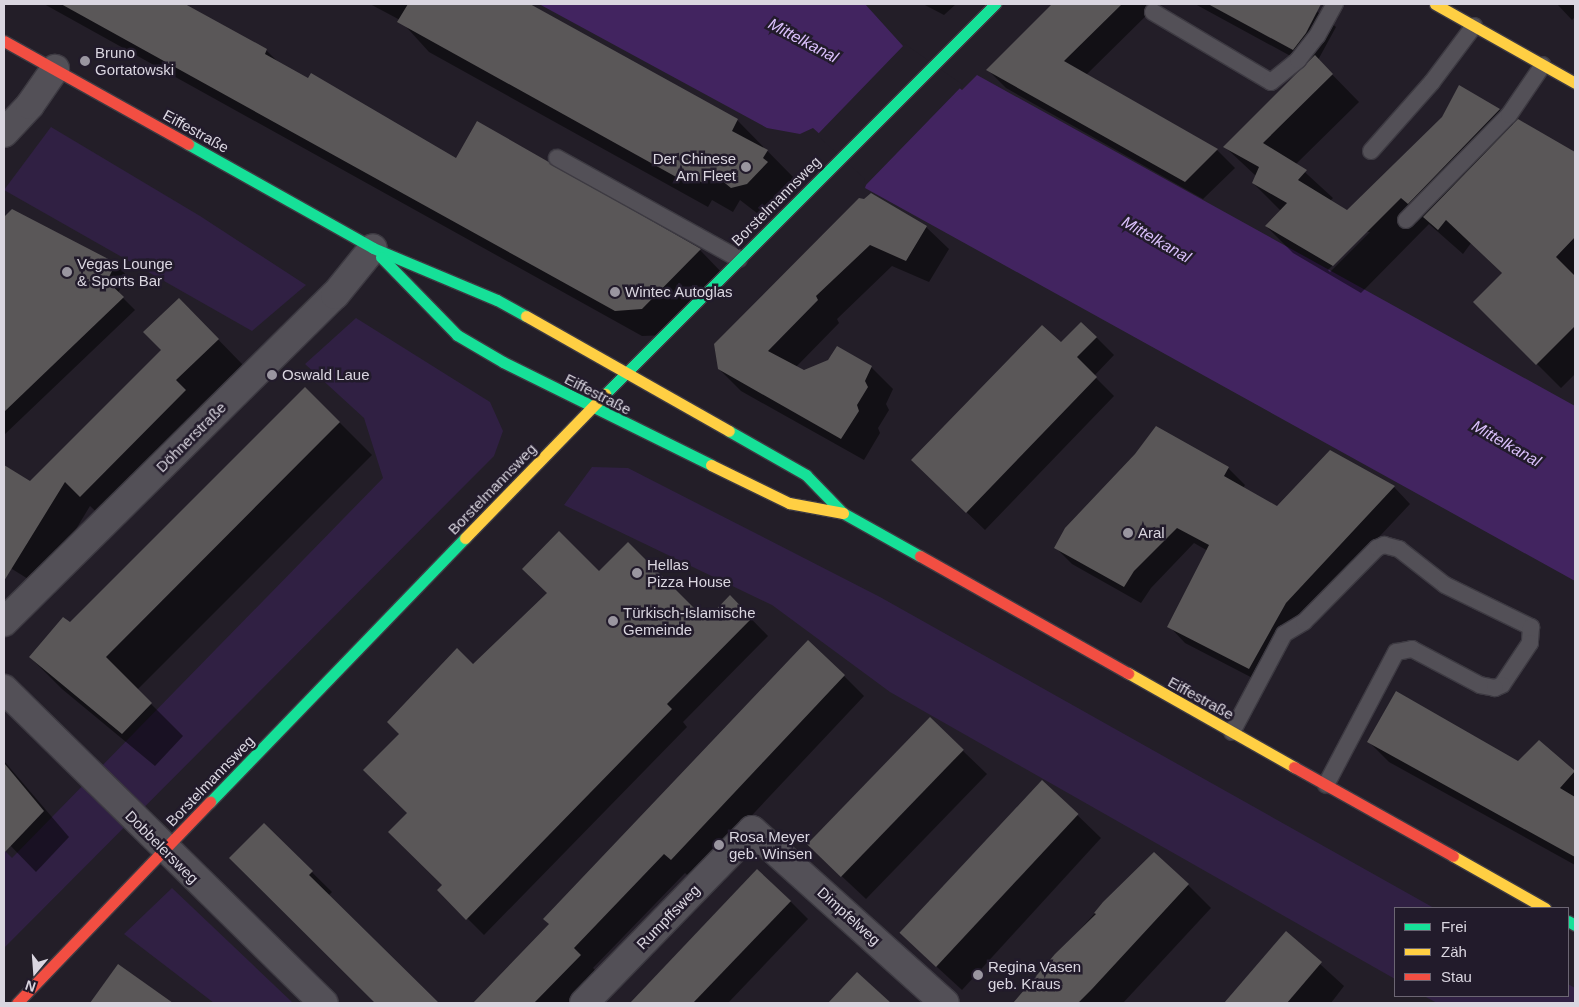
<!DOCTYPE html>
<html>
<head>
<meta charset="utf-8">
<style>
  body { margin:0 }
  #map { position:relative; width:1579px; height:1007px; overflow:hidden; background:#231e28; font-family:Arial,sans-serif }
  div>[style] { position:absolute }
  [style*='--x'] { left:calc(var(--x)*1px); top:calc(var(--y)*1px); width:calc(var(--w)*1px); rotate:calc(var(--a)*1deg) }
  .green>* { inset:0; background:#302043 }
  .water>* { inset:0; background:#422460 }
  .pier>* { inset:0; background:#231e28 }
  .shadow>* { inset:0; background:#0007 }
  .building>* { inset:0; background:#5a5758; transform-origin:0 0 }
  .roads { filter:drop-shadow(1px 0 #3d3a42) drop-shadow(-1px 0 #3d3a42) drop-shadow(0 1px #3d3a42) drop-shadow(0 -1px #3d3a42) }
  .lane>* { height:16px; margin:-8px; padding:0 8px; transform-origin:8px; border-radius:8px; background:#535057 }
  .street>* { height:28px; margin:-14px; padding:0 14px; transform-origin:14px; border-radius:14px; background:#535057 }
  .fast>* { height:11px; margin:-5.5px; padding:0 5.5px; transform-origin:5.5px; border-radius:5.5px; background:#16e098 }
  .slow>* { height:11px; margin:-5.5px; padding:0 5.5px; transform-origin:5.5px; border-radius:5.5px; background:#ffcf43 }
  .jam>* { height:11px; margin:-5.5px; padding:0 5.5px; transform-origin:5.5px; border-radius:5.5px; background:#f24e42 }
  .dots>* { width:14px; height:14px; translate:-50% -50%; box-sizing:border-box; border:2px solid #221b2b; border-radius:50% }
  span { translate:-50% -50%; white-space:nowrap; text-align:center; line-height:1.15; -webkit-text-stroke:5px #221b2b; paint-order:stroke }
  .poi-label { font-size:15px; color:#dad6e0 }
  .left { translate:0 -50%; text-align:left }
  .right { translate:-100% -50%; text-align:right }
  .street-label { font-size:15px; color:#dad6e0 }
  .water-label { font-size:16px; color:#dbc1fc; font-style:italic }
  .frame { position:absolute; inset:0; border:5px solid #dad6e0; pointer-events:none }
  .legend { position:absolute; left:1394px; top:907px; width:175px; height:90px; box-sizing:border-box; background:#221b2b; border:1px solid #6c6673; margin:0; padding:6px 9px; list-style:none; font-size:15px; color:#dad6e0 }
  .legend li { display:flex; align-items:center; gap:10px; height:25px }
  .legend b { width:25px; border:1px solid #6c6673 }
  .north { position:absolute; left:10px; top:947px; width:50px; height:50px; -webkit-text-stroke:4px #221b2b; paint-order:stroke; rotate:198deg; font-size:14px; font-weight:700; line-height:20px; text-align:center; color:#dad6e0 }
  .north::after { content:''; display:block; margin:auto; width:18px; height:22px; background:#dad6e0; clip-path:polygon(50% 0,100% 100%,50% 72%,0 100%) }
</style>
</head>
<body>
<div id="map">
  <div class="green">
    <i style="clip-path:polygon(51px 127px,200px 216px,306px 285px,252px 331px,4px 190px)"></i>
    <i style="clip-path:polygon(356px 318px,490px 402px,503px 431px,494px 456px,4px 948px,4px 850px,12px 858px,383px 478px,364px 418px,305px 364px)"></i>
    <i style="clip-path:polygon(592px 467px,628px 468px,880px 597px,1434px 908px,1395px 908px,1395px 979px,890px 692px,772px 605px,564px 505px)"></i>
    <i style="clip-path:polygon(172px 888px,293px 1003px,214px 1003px,124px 934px)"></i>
    <i style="clip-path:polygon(1568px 984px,1575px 988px,1575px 1003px,1437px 1003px,1424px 996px,1568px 996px)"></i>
  </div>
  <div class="water">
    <i style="clip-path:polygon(539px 4px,865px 4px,903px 46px,962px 90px,977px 75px,1575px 406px,1575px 581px,865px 188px,868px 178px,813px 128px,800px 134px,767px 128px)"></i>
  </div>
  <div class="pier">
    <i style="clip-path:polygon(905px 44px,963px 85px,863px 188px,865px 179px,817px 135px)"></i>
  </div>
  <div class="shadow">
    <i style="clip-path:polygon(44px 4px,172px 4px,266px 50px,280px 64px,457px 160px,700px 250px,725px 276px,668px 335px,642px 336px)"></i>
    <i style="clip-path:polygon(370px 4px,528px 4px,737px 120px,797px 181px,762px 217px,740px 200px,733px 212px,712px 200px,708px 207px,429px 52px,400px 20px)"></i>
    <i style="clip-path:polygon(923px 4px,956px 4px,944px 15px)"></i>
    <i style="clip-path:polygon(1054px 4px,1158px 4px,1086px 75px,1217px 150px,1235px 168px,1203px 199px,1006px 88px,988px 70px)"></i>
    <i style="clip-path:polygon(evenodd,1195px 4px,1308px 4px,1336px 27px,1318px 60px,1359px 102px,1296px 164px,1333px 198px,1330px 201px,1347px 212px,1443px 118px,1460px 87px,1500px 110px,1514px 125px,1575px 156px,1575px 374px,1561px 388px,1475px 302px,1503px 274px,1471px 243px,1463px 254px,1429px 224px,1361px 293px,1293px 253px,1266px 226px,1281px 211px,1253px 183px,1256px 176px,1225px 147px,1307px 65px,1195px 4px,1366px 232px,1370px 232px,1330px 272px,1328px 270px,1366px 232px)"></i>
    <i style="clip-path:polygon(1557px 4px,1575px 4px,1575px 17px,1572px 20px)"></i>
    <i style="clip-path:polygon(871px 194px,926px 227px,949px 249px,929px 282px,892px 266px,837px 319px,839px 323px,796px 367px,804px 372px,871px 367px,893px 389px,886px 404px,889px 410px,878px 428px,880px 433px,864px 460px,741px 391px,719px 369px)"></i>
    <i style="clip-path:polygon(12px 210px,116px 264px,127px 276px,118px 293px,135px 310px,4px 435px,4px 219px)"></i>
    <i style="clip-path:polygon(204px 325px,243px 365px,200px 406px,210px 416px,106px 521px,90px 506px,41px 587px,4px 564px,4px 466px,30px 483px)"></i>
    <i style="clip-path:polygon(1096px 337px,1114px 355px,1094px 376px,1114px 396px,985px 530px,931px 478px,1061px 344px)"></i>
    <i style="clip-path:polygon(305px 388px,372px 455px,137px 690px,183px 736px,155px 766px,62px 689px,30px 657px,70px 624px)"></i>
    <i style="clip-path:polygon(1330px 451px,1394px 487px,1410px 504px,1302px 619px,1266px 685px,1185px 643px,1169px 626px,1208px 551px,1194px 543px,1151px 588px,1141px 603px,1072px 564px,1056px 548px,1228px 468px,1245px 485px,1243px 488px,1278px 507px)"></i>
    <i style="clip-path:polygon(599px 573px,706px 622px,730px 597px,768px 636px,683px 722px,687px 727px,484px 935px,439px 890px,444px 885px,408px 813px,473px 666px)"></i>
    <i style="clip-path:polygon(844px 676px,864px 696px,692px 879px,685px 873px,593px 968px,600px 975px,574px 1003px,474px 1003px,551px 924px)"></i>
    <i style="clip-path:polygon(1368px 741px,1574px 772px,1575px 865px,1389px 762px)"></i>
    <i style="clip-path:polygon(963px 751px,987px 774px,866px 899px,833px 868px)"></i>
    <i style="clip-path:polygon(4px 761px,69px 837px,36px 872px,4px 839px)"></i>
    <i style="clip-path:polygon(1042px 781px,1101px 838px,962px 990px,925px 956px)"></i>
    <i style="clip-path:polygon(264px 825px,332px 892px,328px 896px,437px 1003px,377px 1003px,231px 858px)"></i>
    <i style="clip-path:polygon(1188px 885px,1211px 908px,1123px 1003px,1014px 1003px,1104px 903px)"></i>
    <i style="clip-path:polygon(790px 901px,808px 919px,728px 1003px,648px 1003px,640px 995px)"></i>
    <i style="clip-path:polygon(1286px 933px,1344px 986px,1331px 1003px,1226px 1003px)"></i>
    <i style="clip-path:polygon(118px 966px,170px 1003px,91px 1003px)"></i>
    <i style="clip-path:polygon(857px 974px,889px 1003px,831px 1003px)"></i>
  </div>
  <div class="building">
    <i style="clip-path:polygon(61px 4px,185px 4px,267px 49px,265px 54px,308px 78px,311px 73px,456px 158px,477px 121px,701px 249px,642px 309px,615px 311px)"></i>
    <i style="clip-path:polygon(408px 4px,530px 4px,738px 119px,732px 131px,768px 150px,763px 158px,768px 162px,747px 184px,731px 188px,710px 171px,703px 183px,682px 171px,678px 178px,397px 22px)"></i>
    <i style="clip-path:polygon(1052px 4px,1122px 4px,1064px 61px,1218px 149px,1185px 182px,986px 70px)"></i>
    <i style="clip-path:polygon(1208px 4px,1321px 4px,1306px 33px,1293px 50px)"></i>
    <i style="clip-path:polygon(1315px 55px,1333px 74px,1263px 143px,1307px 170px,1298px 180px,1347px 210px,1442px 117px,1459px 85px,1500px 109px,1408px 204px,1401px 198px,1333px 266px,1265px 226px,1287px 203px,1252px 183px,1259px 167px,1223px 147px)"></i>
    <i style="clip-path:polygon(1518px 119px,1575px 152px,1575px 237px,1556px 257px,1575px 276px,1575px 326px,1536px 365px,1473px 302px,1502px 273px,1446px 220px,1438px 230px,1423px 217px)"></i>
    <i style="clip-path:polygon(871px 193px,927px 226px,906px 261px,870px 245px,816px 296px,818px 300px,768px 351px,804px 370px,828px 360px,837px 346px,872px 366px,865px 381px,868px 387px,857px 405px,859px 411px,841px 439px,718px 369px,714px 344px,859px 198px,864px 199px)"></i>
    <i style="clip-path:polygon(12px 209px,116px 263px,107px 281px,124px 297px,4px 412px,4px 217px)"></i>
    <i style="clip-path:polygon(179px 298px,219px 339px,176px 380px,186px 390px,80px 497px,65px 482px,4px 581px,4px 465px,30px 481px,161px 350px,143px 332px)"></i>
    <i style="clip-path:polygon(1081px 322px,1097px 337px,1077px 357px,1097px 377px,966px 513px,911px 460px,1042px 325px,1061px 342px)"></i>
    <i style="clip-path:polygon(305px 387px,340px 422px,106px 657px,152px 703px,122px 734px,29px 657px,63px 617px,70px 622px)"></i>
    <i style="clip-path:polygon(1156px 426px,1229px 467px,1224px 476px,1277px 506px,1330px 450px,1395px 486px,1286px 603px,1249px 669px,1167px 627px,1209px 545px,1177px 528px,1134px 571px,1124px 587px,1054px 548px,1065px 528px,1135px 454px)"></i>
    <i style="clip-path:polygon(559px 531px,599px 571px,628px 542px,706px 620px,730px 595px,752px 618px,667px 704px,672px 709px,466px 920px,437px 890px,442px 885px,388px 832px,407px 813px,363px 770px,399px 734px,387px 722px,457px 648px,473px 664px,547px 593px,522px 569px)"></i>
    <i style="clip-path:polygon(808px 640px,845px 675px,671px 860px,664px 854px,574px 948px,581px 955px,534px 1003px,473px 1003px,549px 924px,543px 919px)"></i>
    <i style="clip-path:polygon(1396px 691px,1518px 761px,1539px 740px,1575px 771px,1560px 788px,1575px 797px,1575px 857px,1367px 742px)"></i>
    <i style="left:930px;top:717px;width:47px;height:177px;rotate:44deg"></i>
    <i style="clip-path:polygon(4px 763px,44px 811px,4px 853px)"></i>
    <i style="left:1042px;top:780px;width:50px;height:209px;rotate:43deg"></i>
    <i style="clip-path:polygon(264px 823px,313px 871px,309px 875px,439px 1003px,375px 1003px,229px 858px)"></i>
    <i style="clip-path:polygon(1154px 852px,1189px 884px,1092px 989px,1078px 1003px,1013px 1003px,1055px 954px,1096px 914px,1094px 913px,1103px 902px)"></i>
    <i style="clip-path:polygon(757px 869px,791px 901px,693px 1003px,630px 1003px)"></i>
    <i style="clip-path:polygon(1286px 931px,1322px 962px,1287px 1003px,1224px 1003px)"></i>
    <i style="clip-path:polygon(118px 964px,173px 1003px,90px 1003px)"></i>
    <i style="clip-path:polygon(857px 972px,891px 1003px,828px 1003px)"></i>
  </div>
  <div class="roads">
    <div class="lane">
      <i style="--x:1153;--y:12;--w:137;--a:30.7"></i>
      <i style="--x:1271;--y:82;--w:35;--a:-39"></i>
      <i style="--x:1298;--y:60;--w:31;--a:-52"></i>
      <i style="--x:1317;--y:36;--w:37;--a:-61"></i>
      <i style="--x:1371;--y:151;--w:92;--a:-48.5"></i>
      <i style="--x:1432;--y:82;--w:70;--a:-53.1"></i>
      <i style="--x:557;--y:158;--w:208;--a:29"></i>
      <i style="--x:1406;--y:220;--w:147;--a:-45.6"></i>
      <i style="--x:1509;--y:115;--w:60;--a:-55.8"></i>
      <i style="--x:1232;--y:732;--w:111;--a:-62"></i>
      <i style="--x:1284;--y:634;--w:23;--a:-31"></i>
      <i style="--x:1304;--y:622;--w:104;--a:-45.4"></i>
      <i style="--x:1377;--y:548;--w:8;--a:-23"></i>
      <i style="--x:1384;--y:545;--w:16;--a:15"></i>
      <i style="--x:1399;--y:549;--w:58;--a:38"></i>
      <i style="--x:1445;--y:585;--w:96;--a:26"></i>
      <i style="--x:1531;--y:627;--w:16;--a:94"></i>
      <i style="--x:1530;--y:643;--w:50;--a:123.7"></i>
      <i style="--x:1502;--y:685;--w:8;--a:157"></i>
      <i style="--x:1495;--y:688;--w:15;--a:-169"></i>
      <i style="--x:1480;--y:685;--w:77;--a:-152.1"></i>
      <i style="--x:1412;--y:649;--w:16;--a:169"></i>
      <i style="--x:1396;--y:652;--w:150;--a:117.8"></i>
    </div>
    <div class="street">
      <i style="--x:4;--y:133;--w:38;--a:-47"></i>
      <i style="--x:30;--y:105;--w:44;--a:-55.2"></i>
      <i style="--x:4;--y:622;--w:465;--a:-44.7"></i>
      <i style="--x:335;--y:295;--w:60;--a:-51"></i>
      <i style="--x:4;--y:689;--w:448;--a:44.5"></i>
      <i style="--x:584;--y:1003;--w:241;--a:-45.8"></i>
      <i style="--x:752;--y:830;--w:259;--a:41.9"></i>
    </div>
    <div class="fast">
      <i style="--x:188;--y:144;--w:212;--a:29.3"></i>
      <i style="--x:373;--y:248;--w:134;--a:22.8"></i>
      <i style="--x:497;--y:300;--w:33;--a:29"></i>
      <i style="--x:381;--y:257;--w:109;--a:45.7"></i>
      <i style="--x:457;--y:335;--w:53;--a:30.4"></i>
      <i style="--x:503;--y:362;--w:232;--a:26.3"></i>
      <i style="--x:605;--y:394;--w:552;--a:-45"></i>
      <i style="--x:729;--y:431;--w:89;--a:29.7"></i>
      <i style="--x:806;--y:475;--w:53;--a:45.8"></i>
      <i style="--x:843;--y:513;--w:88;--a:29.2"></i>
      <i style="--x:210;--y:802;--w:367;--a:-46"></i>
      <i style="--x:1568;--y:921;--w:8;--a:30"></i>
    </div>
    <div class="slow">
      <i style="--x:1435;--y:4;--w:161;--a:29.4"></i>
      <i style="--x:526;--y:316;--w:233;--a:29.5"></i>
      <i style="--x:711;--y:465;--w:87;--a:26"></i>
      <i style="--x:789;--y:503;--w:55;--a:10.5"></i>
      <i style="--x:465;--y:538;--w:201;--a:-45.8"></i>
      <i style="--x:1128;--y:673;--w:191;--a:29.5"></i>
      <i style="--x:1453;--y:856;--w:106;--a:29.5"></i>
    </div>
    <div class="jam">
      <i style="--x:4;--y:41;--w:211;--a:29.2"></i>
      <i style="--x:920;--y:556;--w:239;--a:29.4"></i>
      <i style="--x:1294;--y:767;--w:182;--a:29.2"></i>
      <i style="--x:17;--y:1003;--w:279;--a:-46.2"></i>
    </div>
  </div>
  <div class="dots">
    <i style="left:85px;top:61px;background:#9a96a0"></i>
    <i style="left:746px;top:167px;background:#9a96a0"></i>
    <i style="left:67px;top:272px;background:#9a96a0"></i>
    <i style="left:615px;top:292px;background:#9a96a0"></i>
    <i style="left:272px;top:375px;background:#9a96a0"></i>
    <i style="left:1128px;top:533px;background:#9a96a0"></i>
    <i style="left:637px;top:573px;background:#9a96a0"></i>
    <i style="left:613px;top:621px;background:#9a96a0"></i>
    <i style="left:719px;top:845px;background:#9a96a0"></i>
    <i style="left:978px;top:975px;background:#9a96a0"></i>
  </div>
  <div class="poi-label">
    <span class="left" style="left:95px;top:61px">Bruno<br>Gortatowski</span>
    <span class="right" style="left:736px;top:167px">Der Chinese<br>Am Fleet</span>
    <span class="left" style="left:77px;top:272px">Vegas Lounge<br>&amp; Sports Bar</span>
    <span class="left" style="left:625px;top:292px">Wintec Autoglas</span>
    <span class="left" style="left:282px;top:375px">Oswald Laue</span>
    <span class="left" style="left:1138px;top:533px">Aral</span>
    <span class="left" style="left:647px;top:573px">Hellas<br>Pizza House</span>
    <span class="left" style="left:623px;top:621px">Türkisch-Islamische<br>Gemeinde</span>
    <span class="left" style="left:729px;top:845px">Rosa Meyer<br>geb. Winsen</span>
    <span class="left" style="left:988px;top:975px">Regina Vasen<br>geb. Kraus</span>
  </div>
  <div class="street-label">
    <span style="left:196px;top:131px;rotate:29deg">Eiffestraße</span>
    <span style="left:776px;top:201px;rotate:-45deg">Borstelmannsweg</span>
    <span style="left:598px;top:394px;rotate:27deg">Eiffestraße</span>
    <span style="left:191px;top:437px;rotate:-45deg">Döhnerstraße</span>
    <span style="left:492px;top:489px;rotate:-46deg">Borstelmannsweg</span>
    <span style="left:1201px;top:698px;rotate:29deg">Eiffestraße</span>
    <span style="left:210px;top:781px;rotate:-46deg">Borstelmannsweg</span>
    <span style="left:162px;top:847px;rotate:45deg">Dobbelersweg</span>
    <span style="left:849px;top:916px;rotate:42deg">Dimpfelweg</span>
    <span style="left:668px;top:917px;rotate:-46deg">Rumpffsweg</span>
  </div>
  <div class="water-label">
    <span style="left:803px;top:41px;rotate:28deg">Mittelkanal</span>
    <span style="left:1156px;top:240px;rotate:30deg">Mittelkanal</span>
    <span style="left:1506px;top:444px;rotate:30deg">Mittelkanal</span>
  </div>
  <div class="frame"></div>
  <ul class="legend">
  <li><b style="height:6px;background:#16e098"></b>Frei</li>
  <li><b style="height:6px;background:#ffcf43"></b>Zäh</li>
  <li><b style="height:6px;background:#f24e42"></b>Stau</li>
  </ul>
  <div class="north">N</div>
</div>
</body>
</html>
